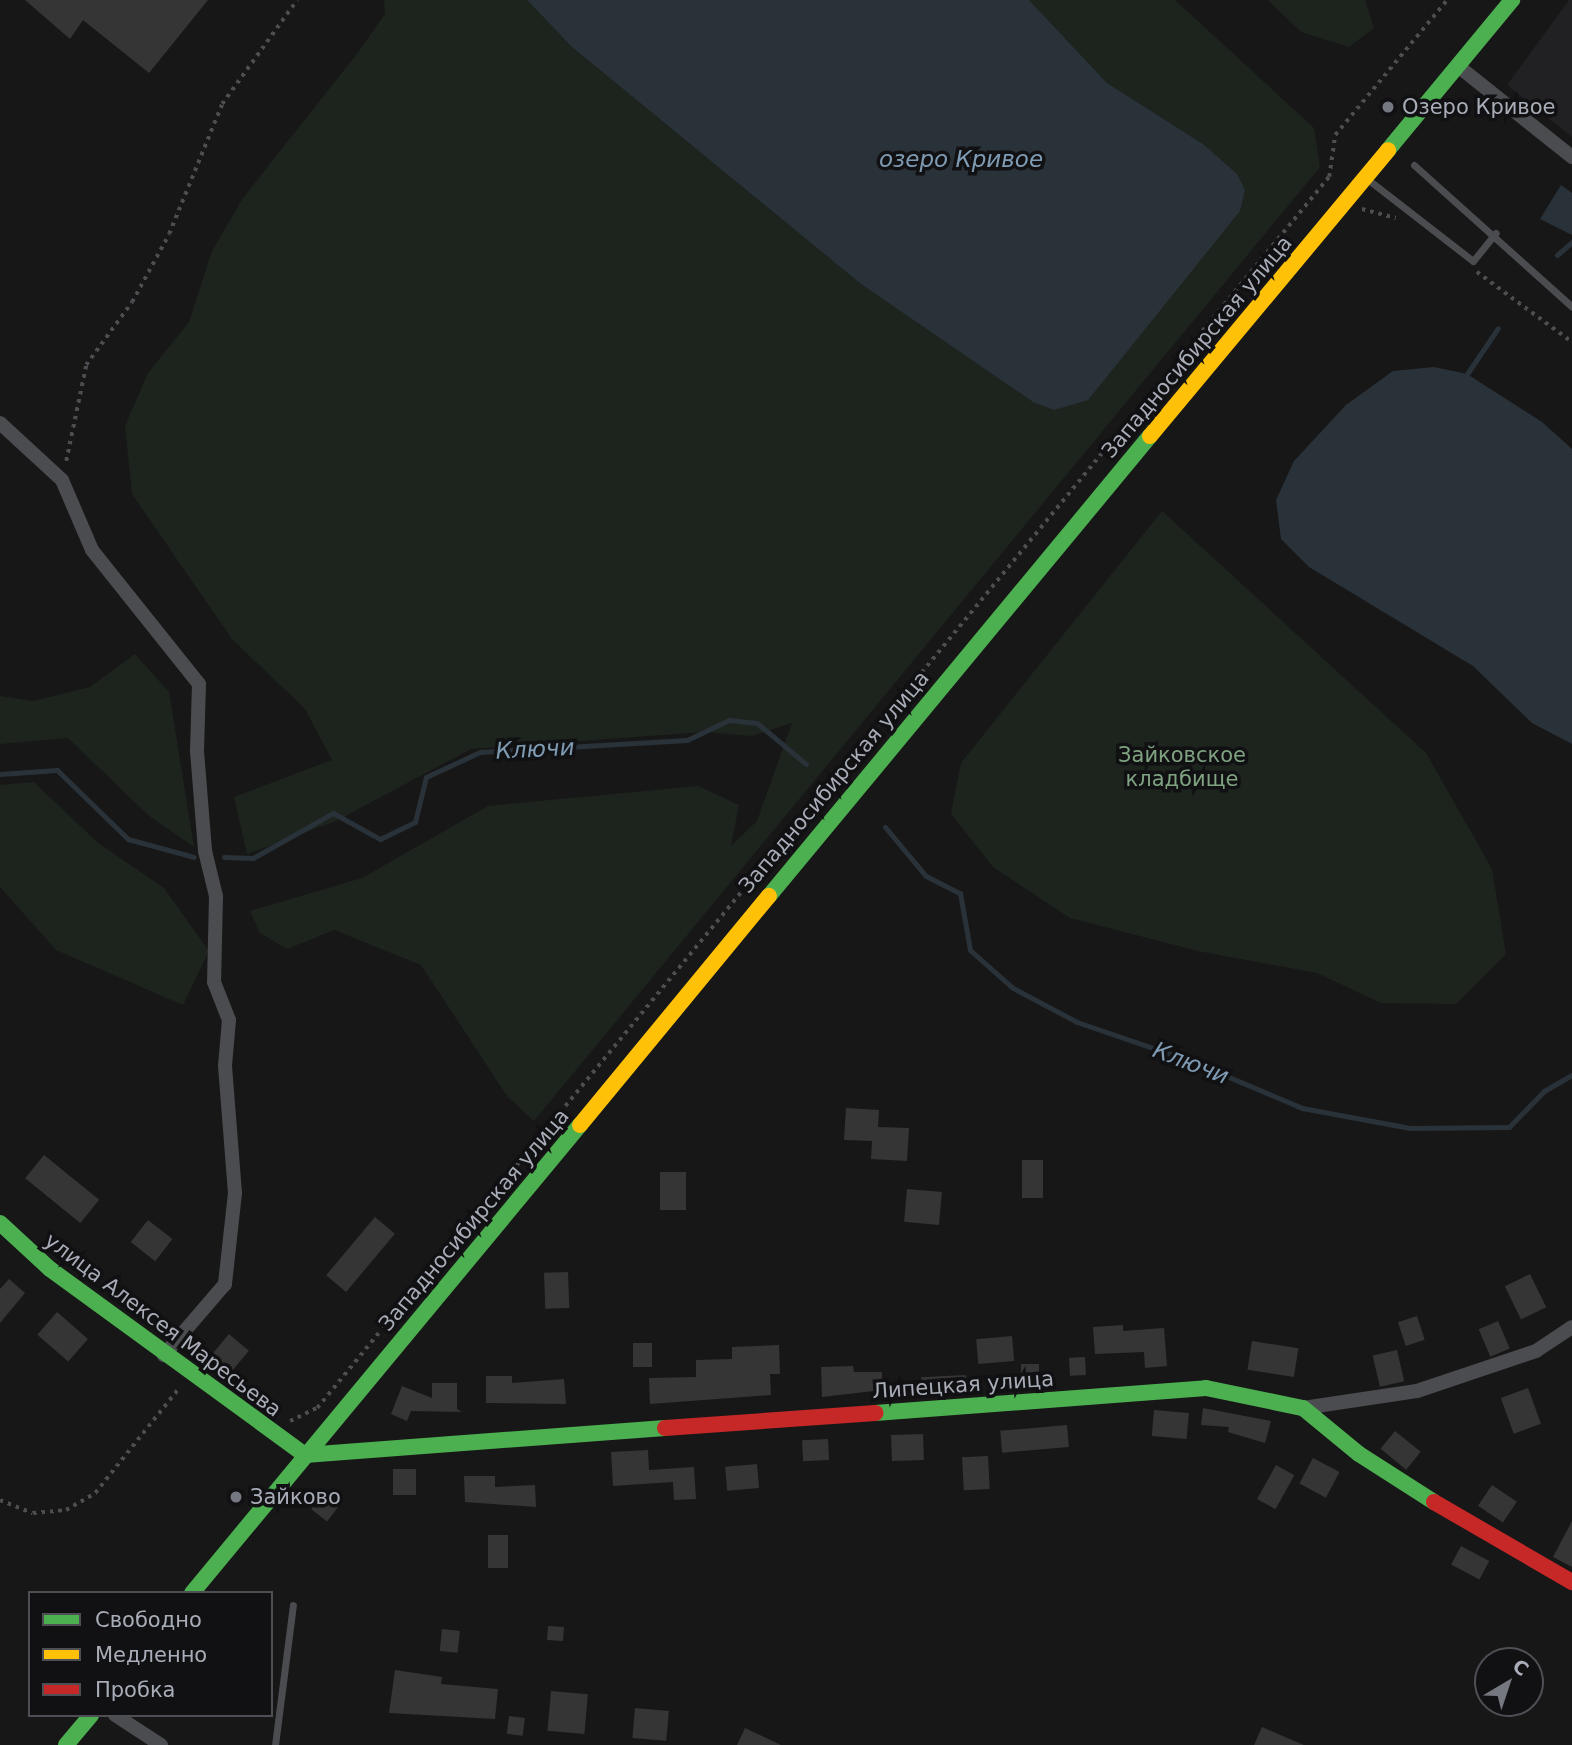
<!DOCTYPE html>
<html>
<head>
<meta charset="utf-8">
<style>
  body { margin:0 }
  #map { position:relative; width:1572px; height:1745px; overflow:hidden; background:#171717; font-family:"DejaVu Sans",sans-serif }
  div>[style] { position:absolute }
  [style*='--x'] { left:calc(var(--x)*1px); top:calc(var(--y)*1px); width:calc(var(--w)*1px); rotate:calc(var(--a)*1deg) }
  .built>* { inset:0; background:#212123 }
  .green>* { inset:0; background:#1d241e }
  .water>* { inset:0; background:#2a3239 }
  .stream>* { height:5px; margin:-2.5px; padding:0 2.5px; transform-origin:2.5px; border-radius:2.5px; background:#2a3239 }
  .building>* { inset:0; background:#353536; transform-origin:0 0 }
  .path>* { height:3.5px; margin-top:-1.75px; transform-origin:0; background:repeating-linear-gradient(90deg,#4d4e52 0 3.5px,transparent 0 8.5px) }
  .lane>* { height:7px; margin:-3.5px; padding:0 3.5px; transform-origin:3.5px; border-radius:3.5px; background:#4b4c50 }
  .street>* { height:14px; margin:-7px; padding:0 7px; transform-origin:7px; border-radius:7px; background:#4b4c50 }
  .fast>* { height:16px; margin:-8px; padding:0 8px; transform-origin:8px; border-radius:8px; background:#4caf50 }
  .slow>* { height:16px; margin:-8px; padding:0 8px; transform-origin:8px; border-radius:8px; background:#ffc107 }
  .jam>* { height:16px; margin:-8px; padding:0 8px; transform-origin:8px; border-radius:8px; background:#c62828 }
  .dots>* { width:19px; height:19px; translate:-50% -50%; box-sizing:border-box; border:4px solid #111113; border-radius:50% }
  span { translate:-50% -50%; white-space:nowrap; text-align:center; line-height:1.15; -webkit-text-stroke:7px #111113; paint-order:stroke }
  .poi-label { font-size:21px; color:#a8adb8 }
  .left { translate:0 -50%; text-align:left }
  .street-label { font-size:21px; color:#a8adb8 }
  .park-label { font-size:21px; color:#7fa381 }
  .water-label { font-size:23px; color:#7f9bb3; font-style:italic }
  .legend { position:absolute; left:28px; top:1591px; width:245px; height:126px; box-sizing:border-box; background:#111113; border:2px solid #4d4f55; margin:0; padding:9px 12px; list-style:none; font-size:21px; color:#a8adb8 }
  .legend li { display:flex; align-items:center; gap:14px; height:35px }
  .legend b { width:35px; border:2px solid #4d4f55 }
  .north { position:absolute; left:1474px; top:1647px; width:70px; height:70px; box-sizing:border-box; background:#111113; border:2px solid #4d4f55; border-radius:50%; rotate:39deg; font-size:19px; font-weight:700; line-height:28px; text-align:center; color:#a8adb8 }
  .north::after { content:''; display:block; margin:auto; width:24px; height:32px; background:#757880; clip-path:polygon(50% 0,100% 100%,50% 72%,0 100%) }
</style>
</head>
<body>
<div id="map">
  <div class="built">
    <i style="clip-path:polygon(1569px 0,1572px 0,1572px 137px,1507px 85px)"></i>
  </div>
  <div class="green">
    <i style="clip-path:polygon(384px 0,527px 0,572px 47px,861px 284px,1033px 402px,1203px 144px,1107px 83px,1029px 0,1175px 0,1314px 128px,1320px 167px,534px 1121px,507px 1096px,421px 965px,334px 930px,287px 949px,260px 933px,250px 911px,362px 878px,488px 806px,698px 786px,739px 805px,731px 846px,757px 821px,792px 723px,752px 736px,704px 732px,471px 749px,336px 821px,247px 854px,234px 797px,332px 760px,305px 709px,232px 639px,132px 494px,125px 426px,148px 373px,189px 322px,212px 251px,243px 198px,356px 55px,385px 14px)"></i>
    <i style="clip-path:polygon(1268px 0,1365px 0,1374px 28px,1349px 47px,1301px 32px)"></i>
    <i style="clip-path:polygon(1162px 511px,1426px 753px,1492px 869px,1506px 954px,1456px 1004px,1381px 1003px,1317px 973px,1198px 951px,1070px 918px,993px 867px,951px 814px,961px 763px)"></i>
    <i style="clip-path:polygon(135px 654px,169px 692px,194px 847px,148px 815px,68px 738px,0 744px,0 696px,33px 701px,90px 687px)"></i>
    <i style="clip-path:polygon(34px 782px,98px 843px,164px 888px,209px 951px,183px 1005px,56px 950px,0 887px,0 785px)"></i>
  </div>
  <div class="water">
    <i style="clip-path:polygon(527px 0,1029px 0,1107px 83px,1203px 144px,1237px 174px,1245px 190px,1240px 211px,1088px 400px,1054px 410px,1033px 402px,861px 284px,572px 47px)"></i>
    <i style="clip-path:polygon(1561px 185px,1572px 193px,1572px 235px,1540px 219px)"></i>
    <i style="clip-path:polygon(1434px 367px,1467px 374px,1542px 422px,1572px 449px,1572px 744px,1532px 723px,1473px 666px,1309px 567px,1281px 539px,1276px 500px,1294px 461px,1346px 405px,1393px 371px)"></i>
  </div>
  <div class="stream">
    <i style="--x:1557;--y:255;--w:20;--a:-41"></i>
    <i style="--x:1467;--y:374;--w:55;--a:-56"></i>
    <i style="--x:0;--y:774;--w:57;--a:-4"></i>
    <i style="--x:57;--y:770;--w:99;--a:44.2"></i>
    <i style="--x:128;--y:839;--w:68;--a:15.3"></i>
    <i style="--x:885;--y:827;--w:64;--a:50.1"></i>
    <i style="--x:926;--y:876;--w:38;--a:27"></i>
    <i style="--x:960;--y:893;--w:58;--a:80"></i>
    <i style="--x:970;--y:950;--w:57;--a:41.5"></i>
    <i style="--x:1013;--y:988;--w:72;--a:28"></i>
    <i style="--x:1077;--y:1022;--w:120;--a:18.9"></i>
    <i style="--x:1191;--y:1061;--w:121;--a:22.9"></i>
    <i style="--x:1302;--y:1108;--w:110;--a:10.5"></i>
    <i style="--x:1410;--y:1128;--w:99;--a:-0.6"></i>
    <i style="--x:1509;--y:1127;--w:50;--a:-45.8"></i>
    <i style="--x:1544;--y:1091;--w:32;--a:-30"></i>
    <i style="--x:224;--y:857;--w:29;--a:2"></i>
    <i style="--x:253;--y:858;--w:92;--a:-29.4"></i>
    <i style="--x:333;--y:813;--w:54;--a:29"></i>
    <i style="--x:380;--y:839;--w:39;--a:-26"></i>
    <i style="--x:415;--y:822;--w:46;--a:-76.3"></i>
    <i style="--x:426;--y:777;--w:60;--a:-24.8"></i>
    <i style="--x:480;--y:752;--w:207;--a:-3.3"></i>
    <i style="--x:687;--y:740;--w:47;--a:-25.5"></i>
    <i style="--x:729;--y:720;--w:28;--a:6"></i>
    <i style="--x:757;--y:723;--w:64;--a:39.9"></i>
  </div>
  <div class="building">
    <i style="clip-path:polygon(25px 0,208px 0,149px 73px,83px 20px,70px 39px)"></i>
    <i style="clip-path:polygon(846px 1108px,879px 1110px,878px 1127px,909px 1128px,907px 1161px,871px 1159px,872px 1141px,844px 1140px)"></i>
    <i style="left:44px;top:1155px;width:71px;height:30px;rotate:39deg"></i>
    <i style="left:1043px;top:1160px;width:38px;height:21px;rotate:90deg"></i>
    <i style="left:660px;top:1172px;width:26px;height:38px"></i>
    <i style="left:907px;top:1189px;width:35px;height:33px;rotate:5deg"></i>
    <i style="left:375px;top:1217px;width:26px;height:76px;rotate:40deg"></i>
    <i style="left:148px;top:1220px;width:31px;height:28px;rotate:38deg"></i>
    <i style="left:568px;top:1272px;width:36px;height:24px;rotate:88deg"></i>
    <i style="left:1530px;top:1274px;width:37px;height:28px;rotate:64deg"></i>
    <i style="clip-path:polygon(9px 1279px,25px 1293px,0 1323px,0 1289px)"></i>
    <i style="left:57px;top:1312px;width:41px;height:30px;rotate:41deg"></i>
    <i style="left:1417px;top:1316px;width:25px;height:20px;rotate:72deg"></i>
    <i style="left:1498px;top:1321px;width:30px;height:21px;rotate:67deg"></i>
    <i style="clip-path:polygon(1123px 1325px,1123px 1331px,1164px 1328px,1167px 1366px,1145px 1368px,1144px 1352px,1095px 1354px,1093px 1327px)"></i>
    <i style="left:229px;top:1334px;width:26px;height:28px;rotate:40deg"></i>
    <i style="left:1012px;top:1336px;width:25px;height:36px;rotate:85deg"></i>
    <i style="left:1252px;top:1341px;width:47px;height:29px;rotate:9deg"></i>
    <i style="left:633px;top:1343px;width:19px;height:24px"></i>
    <i style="clip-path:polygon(779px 1345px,780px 1374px,770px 1374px,771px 1395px,650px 1404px,649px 1378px,696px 1377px,696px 1360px,732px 1359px,732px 1347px)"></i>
    <i style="left:1397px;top:1350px;width:32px;height:25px;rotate:77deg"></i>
    <i style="left:1085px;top:1357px;width:18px;height:16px;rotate:87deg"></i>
    <i style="left:1021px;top:1364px;width:18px;height:22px"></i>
    <i style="clip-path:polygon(853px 1366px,854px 1372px,882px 1372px,882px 1390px,822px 1397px,821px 1367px)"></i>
    <i style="left:966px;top:1375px;width:18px;height:45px;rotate:87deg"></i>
    <i style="clip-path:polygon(486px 1376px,512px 1376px,512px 1383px,564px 1379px,566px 1404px,486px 1403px)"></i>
    <i style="clip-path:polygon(432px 1383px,457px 1383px,457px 1409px,462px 1412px,411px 1411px,407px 1421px,391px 1414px,402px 1386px,432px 1398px)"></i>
    <i style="left:1528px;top:1388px;width:38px;height:29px;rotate:70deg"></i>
    <i style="clip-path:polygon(1203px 1408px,1271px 1421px,1265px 1443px,1228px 1432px,1229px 1427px,1201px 1425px)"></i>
    <i style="left:1154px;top:1410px;width:35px;height:26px;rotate:5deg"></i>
    <i style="left:1067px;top:1425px;width:22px;height:67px;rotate:85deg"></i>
    <i style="left:1395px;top:1431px;width:33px;height:23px;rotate:39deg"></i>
    <i style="left:923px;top:1434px;width:26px;height:32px;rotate:88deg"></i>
    <i style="left:828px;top:1439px;width:21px;height:26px;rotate:87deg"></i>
    <i style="clip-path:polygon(648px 1450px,649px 1470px,694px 1467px,696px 1499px,674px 1500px,673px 1482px,613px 1486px,611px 1452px)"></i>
    <i style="left:988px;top:1456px;width:33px;height:26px;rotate:87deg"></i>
    <i style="left:1313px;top:1458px;width:30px;height:29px;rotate:28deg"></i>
    <i style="left:757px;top:1464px;width:24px;height:32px;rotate:85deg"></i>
    <i style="left:1276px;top:1465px;width:21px;height:39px;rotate:29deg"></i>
    <i style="left:393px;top:1469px;width:23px;height:26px"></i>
    <i style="clip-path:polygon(464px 1476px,495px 1476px,495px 1487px,535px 1485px,536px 1507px,465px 1502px)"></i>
    <i style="left:1492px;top:1485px;width:30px;height:25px;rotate:34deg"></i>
    <i style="left:325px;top:1491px;width:20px;height:23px;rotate:37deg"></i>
    <i style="clip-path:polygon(1572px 1521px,1572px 1567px,1553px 1557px)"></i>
    <i style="left:488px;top:1535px;width:20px;height:33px"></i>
    <i style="left:1461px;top:1546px;width:32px;height:21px;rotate:28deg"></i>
    <i style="left:548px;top:1626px;width:16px;height:14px;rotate:4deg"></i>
    <i style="left:442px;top:1629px;width:18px;height:22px;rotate:6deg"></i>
    <i style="clip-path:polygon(395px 1670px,442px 1677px,441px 1684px,498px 1689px,495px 1719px,389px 1713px)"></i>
    <i style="left:551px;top:1691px;width:37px;height:40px;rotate:5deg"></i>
    <i style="left:635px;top:1708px;width:34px;height:30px;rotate:5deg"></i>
    <i style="left:509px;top:1716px;width:16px;height:18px;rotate:7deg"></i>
    <i style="clip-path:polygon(1262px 1727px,1304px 1745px,1254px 1745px)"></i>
    <i style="clip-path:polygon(745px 1728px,781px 1745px,737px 1745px)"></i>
  </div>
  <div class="path">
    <i style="--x:1362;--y:209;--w:35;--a:15"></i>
    <i style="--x:1477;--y:272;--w:118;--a:36.4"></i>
    <i style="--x:66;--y:461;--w:98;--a:-78.2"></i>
    <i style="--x:86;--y:365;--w:78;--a:-53.9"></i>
    <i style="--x:132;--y:302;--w:77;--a:-61.4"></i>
    <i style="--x:169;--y:234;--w:140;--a:-67.8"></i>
    <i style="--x:222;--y:104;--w:128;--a:-54.2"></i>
    <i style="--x:290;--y:1421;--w:30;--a:-26"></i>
    <i style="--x:317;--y:1408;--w:1594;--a:-50.58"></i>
    <i style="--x:1329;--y:177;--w:42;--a:-81.9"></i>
    <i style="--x:1335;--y:135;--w:175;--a:-50.3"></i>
    <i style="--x:0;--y:1500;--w:35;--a:22"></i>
    <i style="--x:33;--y:1513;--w:33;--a:-5"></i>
    <i style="--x:66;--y:1510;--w:34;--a:-30"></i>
    <i style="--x:95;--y:1493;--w:136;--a:-51.3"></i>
  </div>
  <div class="lane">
    <i style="--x:1414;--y:165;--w:212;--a:41.9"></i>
    <i style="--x:1366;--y:178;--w:135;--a:37.8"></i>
    <i style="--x:1473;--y:261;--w:36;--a:-51"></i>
    <i style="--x:275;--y:1745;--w:141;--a:-82.7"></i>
  </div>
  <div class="street">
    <i style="--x:1458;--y:66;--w:146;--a:38.6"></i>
    <i style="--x:0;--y:423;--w:84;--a:42.6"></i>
    <i style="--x:62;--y:480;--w:76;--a:66.8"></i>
    <i style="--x:92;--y:550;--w:171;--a:51.4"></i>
    <i style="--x:199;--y:684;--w:67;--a:91.7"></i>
    <i style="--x:197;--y:751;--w:100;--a:85.4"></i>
    <i style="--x:205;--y:851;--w:46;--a:76.3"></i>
    <i style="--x:216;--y:896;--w:86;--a:91.3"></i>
    <i style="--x:214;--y:982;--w:41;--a:68.5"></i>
    <i style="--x:229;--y:1020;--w:46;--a:95"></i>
    <i style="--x:225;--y:1066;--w:127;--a:85.5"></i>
    <i style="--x:235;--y:1193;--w:92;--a:96.3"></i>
    <i style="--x:225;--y:1284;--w:94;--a:130.7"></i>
    <i style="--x:1303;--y:1408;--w:115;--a:-8.5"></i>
    <i style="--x:1417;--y:1391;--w:126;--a:-18.6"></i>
    <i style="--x:1536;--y:1351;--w:43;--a:-33.7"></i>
    <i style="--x:115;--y:1715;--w:55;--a:33.1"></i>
  </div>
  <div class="fast">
    <i style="--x:1388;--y:150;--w:195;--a:-50.4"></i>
    <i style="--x:769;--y:896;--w:597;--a:-50.37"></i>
    <i style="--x:0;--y:1223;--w:68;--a:42.6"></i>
    <i style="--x:50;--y:1269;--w:316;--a:36.1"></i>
    <i style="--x:305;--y:1455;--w:361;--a:-4.3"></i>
    <i style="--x:875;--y:1413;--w:332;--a:-4.3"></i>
    <i style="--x:1206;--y:1388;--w:99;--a:11.7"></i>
    <i style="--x:1303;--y:1408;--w:72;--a:39.4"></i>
    <i style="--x:1359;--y:1454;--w:89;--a:32.6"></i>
    <i style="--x:192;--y:1593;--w:608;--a:-50.34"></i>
    <i style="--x:66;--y:1745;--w:39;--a:-50"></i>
  </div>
  <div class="slow">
    <i style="--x:1150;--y:436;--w:372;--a:-50.2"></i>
    <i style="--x:580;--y:1125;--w:297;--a:-50.5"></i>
  </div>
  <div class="jam">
    <i style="--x:665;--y:1428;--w:211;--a:-4.1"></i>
    <i style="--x:1434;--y:1502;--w:160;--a:30.1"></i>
  </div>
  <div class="dots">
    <i style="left:1388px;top:107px;background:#757880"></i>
    <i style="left:236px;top:1497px;background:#757880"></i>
  </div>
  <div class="poi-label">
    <span class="left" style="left:1402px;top:107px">Озеро Кривое</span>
    <span class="left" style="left:250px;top:1497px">Зайково</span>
  </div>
  <div class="street-label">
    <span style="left:1197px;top:347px;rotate:-50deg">Западносибирская улица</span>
    <span style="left:834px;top:782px;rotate:-50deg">Западносибирская улица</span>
    <span style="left:474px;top:1220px;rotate:-50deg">Западносибирская улица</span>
    <span style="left:163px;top:1325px;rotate:37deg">улица Алексея Маресьева</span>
    <span style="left:963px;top:1385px;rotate:-4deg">Липецкая улица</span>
  </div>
  <div class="park-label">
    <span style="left:1182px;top:767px">Зайковское<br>кладбище</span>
  </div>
  <div class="water-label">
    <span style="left:961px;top:159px">озеро Кривое</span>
    <span style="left:535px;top:749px;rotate:-3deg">Ключи</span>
    <span style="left:1191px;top:1063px;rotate:21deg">Ключи</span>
  </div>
  <ul class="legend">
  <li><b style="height:9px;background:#4caf50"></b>Свободно</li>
  <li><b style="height:9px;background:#ffc107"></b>Медленно</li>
  <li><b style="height:9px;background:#c62828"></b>Пробка</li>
  </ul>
  <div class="north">С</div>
</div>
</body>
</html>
